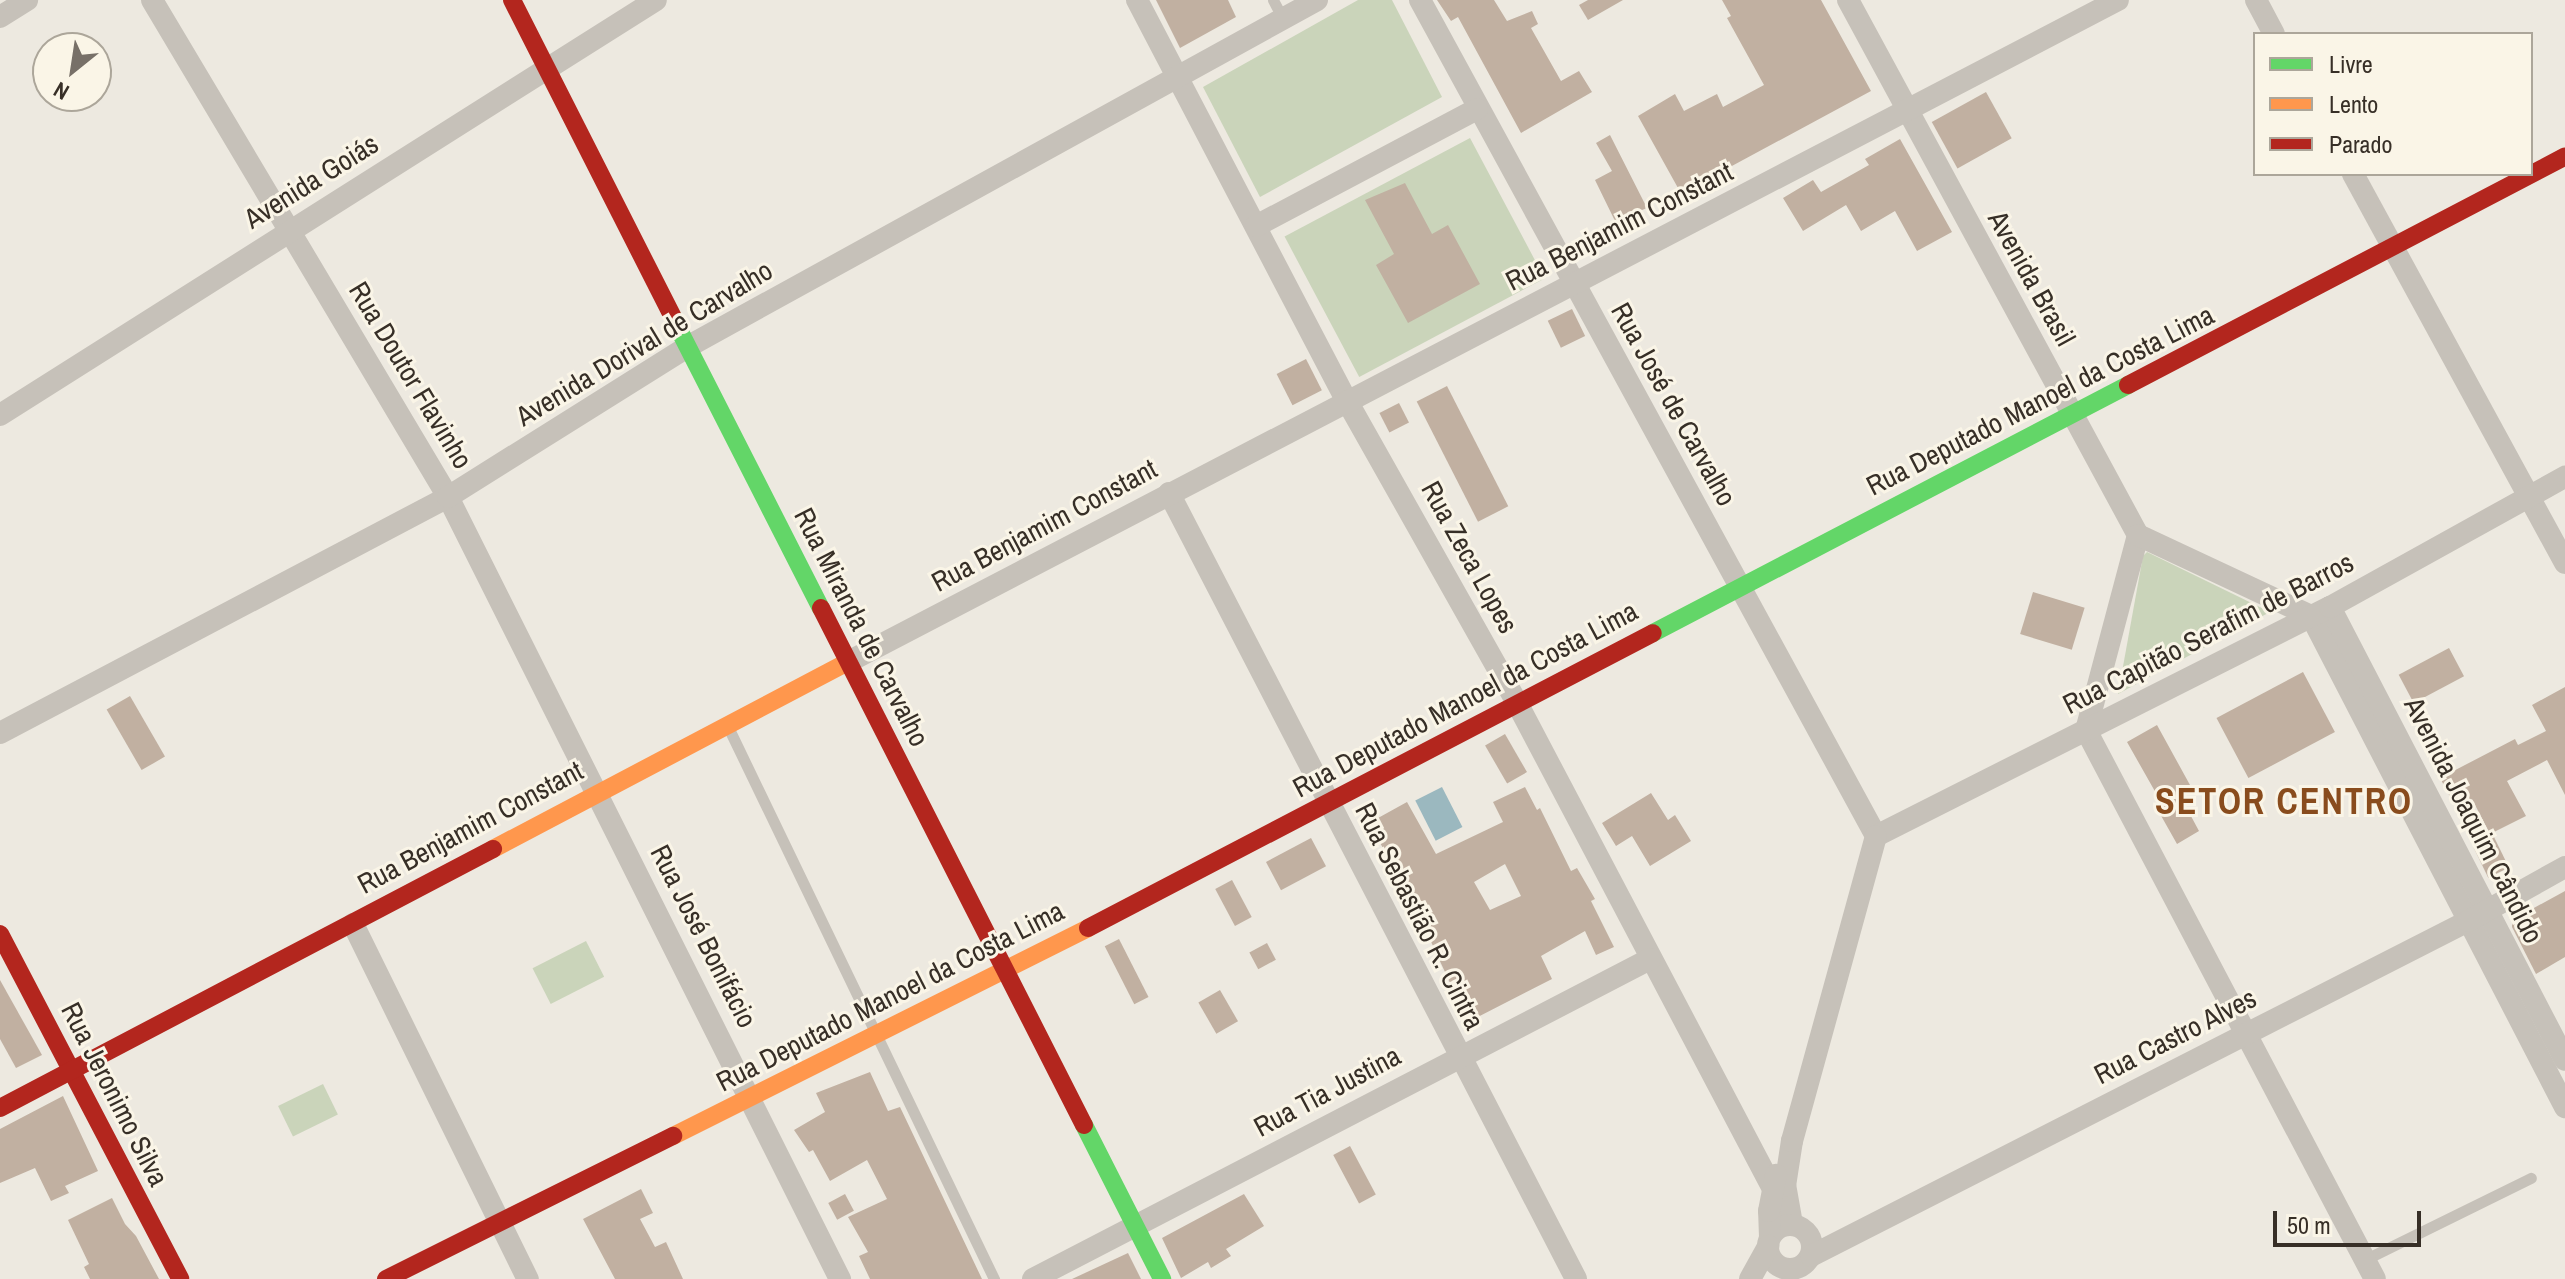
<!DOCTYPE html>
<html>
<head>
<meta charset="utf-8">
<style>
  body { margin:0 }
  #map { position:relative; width:2565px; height:1279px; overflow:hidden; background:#ede9e0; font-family:"Archivo Narrow",sans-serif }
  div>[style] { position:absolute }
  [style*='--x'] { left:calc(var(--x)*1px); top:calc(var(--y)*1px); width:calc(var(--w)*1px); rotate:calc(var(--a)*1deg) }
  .green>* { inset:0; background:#cad4ba; transform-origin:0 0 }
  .water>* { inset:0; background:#9bb8bf; transform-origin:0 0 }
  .building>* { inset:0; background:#c1b0a1; transform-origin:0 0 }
  .lane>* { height:11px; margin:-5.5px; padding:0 5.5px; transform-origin:5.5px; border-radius:5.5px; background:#c6c1b9 }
  .street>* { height:22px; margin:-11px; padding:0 11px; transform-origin:11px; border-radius:11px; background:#c6c1b9 }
  .street>.ring { margin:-11px; padding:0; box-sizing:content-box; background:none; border:22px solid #c6c1b9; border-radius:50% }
  .fast>* { height:18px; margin:-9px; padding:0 9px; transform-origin:9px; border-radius:9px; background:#63d668 }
  .slow>* { height:18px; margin:-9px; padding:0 9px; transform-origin:9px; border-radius:9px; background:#ff974d }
  .jam>* { height:18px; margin:-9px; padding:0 9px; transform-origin:9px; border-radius:9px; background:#b3261e }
  span { translate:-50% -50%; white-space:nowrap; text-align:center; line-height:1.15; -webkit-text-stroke:6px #faf5e7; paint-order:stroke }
  .street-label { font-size:28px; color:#372f27 }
  .district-label { font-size:36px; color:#894c1d; font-weight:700; letter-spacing:2px }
  .legend { position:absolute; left:2253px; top:32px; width:280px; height:144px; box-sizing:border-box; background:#faf5e7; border:2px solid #aca69a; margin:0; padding:10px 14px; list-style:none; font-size:24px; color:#372f27 }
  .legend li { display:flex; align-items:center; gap:16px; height:40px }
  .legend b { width:40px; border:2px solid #aca69a }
  .north { position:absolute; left:32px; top:32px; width:80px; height:80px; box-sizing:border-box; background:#faf5e7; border:2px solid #aca69a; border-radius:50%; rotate:210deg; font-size:22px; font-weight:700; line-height:32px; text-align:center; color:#372f27 }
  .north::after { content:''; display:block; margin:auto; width:28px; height:36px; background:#777068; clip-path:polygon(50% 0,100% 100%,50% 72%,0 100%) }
  .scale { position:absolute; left:2273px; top:1211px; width:148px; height:36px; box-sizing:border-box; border:4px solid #372f27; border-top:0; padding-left:10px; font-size:24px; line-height:28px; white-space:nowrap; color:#372f27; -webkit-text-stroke:6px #faf5e7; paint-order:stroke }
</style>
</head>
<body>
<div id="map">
  <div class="green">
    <i style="clip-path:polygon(1358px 0,1392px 0,1442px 97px,1260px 197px,1203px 87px)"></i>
    <i style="left:1470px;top:138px;width:159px;height:210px;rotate:62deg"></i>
    <i style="clip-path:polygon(2147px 552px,2270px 612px,2118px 694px,2143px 556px)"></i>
    <i style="left:586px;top:941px;width:40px;height:60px;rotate:63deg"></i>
    <i style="left:323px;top:1084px;width:34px;height:50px;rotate:64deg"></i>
  </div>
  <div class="water">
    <i style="left:1442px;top:787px;width:45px;height:30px;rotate:63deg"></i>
  </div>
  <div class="building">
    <i style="clip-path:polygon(1156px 0,1228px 0,1236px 17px,1180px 48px)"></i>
    <i style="clip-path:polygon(1437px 0,1494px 0,1507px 21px,1532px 11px,1538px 24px,1531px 28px,1561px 81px,1579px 71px,1592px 92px,1521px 133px,1458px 17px,1451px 21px)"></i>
    <i style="clip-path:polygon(1588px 0,1623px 0,1588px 20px,1579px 5px)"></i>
    <i style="clip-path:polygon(1722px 0,1821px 0,1871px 91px,1730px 167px,1716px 175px,1718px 178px,1683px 197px,1638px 116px,1675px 94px,1684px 111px,1717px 94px,1723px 107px,1764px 85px,1727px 18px,1731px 16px)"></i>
    <i style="left:1986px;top:92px;width:53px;height:62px;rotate:61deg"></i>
    <i style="clip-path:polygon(1610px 135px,1647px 208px,1615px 221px,1595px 180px,1612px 171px,1596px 143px)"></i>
    <i style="clip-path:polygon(1900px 139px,1952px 232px,1917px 251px,1895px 211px,1861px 231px,1846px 205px,1803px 231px,1783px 198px,1813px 180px,1821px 192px,1869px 165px,1865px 159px)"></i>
    <i style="clip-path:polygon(1405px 183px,1432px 234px,1448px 225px,1480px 284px,1408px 323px,1376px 265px,1394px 254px,1365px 200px)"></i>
    <i style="left:1572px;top:309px;width:30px;height:27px;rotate:64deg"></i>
    <i style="left:1306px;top:359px;width:35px;height:33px;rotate:63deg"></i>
    <i style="left:1447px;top:386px;width:135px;height:34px;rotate:63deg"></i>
    <i style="left:1399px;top:403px;width:22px;height:22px;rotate:63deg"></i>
    <i style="left:2033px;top:592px;width:54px;height:44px;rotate:17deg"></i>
    <i style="left:2449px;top:648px;width:32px;height:57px;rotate:62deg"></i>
    <i style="left:2303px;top:672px;width:68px;height:98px;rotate:62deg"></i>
    <i style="clip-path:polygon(2565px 687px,2565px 795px,2547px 760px,2507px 781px,2526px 816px,2490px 834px,2472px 799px,2456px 808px,2440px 778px,2515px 739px,2518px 745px,2546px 731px,2532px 705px)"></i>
    <i style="left:130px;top:696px;width:70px;height:27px;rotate:60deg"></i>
    <i style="clip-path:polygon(2157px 725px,2190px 785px,2178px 792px,2199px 831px,2177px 844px,2155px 805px,2161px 802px,2127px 742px)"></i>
    <i style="left:1505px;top:734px;width:44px;height:23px;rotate:60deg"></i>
    <i style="clip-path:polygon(evenodd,1525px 787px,1537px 810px,1540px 808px,1571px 871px,1577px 868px,1595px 899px,1591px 901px,1614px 947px,1596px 955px,1585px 931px,1541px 956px,1552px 979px,1468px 1022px,1415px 907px,1412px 908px,1395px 877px,1398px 875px,1369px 823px,1407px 802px,1436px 854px,1503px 822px,1493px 802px,1525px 787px,1505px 864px,1521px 896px,1490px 910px,1474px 882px,1505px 864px)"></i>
    <i style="clip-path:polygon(1651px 793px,1668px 820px,1675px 815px,1691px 841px,1650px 866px,1632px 836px,1616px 846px,1602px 823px)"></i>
    <i style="left:2494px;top:837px;width:34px;height:23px;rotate:64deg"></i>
    <i style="left:1311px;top:838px;width:32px;height:51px;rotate:62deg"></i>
    <i style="left:1232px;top:880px;width:42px;height:19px;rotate:62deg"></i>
    <i style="clip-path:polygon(2565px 891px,2565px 957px,2536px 974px,2512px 927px,2512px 920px)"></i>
    <i style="left:1119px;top:939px;width:65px;height:16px;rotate:63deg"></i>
    <i style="left:1267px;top:943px;width:19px;height:20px;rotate:62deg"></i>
    <i style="clip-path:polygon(0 980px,42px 1055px,16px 1068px,0 1039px)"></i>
    <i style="left:1220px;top:990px;width:36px;height:25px;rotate:60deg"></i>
    <i style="clip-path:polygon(870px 1072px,888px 1111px,900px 1107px,982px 1279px,870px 1279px,859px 1256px,868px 1252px,848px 1217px,887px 1199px,867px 1160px,830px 1181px,813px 1150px,809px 1152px,794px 1130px,825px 1112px,816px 1093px)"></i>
    <i style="clip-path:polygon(63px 1096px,98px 1171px,65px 1186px,69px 1193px,51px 1201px,35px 1168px,0 1183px,0 1129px)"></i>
    <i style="left:1350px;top:1146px;width:55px;height:19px;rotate:62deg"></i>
    <i style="clip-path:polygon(641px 1189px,653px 1213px,640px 1219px,655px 1247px,666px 1242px,683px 1279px,615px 1279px,583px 1219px)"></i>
    <i style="left:845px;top:1194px;width:19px;height:19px;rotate:62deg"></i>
    <i style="clip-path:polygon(1244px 1194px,1264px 1226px,1226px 1249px,1231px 1256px,1211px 1268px,1208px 1262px,1181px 1278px,1162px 1238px)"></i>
    <i style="clip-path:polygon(112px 1198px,125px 1224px,136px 1236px,159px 1279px,90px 1279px,84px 1267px,89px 1264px,68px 1220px)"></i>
    <i style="clip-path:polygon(1128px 1253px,1141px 1279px,1072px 1279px)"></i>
  </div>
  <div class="lane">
    <i style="--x:1273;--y:0;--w:21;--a:62"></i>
    <i style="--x:729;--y:729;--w:611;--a:64.27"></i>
    <i style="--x:2364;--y:1260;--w:186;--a:-26.2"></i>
  </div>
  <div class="street">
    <i style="--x:152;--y:0;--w:578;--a:59.22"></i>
    <i style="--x:448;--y:497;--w:875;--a:63.38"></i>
    <i style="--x:1137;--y:0;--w:453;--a:62.4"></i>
    <i style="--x:1347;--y:401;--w:347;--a:60.6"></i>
    <i style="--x:1517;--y:703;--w:547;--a:62.22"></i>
    <i style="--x:1420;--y:0;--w:952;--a:61.39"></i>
    <i style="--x:1848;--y:0;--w:609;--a:61.54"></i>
    <i style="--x:2138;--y:535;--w:202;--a:104.9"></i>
    <i style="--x:2086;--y:730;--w:620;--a:62.24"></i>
    <i style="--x:2256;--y:0;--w:38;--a:62"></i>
    <i style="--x:0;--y:17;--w:32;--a:-32"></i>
    <i style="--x:2353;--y:174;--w:443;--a:61.4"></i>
    <i style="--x:1256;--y:226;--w:250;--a:-27.9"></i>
    <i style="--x:0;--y:415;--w:776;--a:-32.32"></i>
    <i style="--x:1169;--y:493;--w:885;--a:62.62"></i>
    <i style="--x:2138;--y:535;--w:191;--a:25.1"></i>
    <i style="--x:2311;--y:616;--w:553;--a:62.65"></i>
    <i style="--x:2330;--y:607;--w:510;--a:62.58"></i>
    <i style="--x:848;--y:662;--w:1432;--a:-27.53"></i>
    <i style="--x:0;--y:733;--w:506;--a:-27.78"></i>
    <i style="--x:448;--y:497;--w:284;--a:-32.1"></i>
    <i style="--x:689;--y:346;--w:717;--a:-28.85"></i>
    <i style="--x:1876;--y:836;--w:508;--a:-26.77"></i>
    <i style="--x:2330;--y:607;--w:269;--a:-29"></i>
    <i style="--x:353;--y:924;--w:396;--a:63.8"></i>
    <i style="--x:1792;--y:1224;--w:39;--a:-100"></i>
    <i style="--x:1785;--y:1186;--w:46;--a:-81.2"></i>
    <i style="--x:1792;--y:1141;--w:316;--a:-74.6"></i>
    <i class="ring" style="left:1768px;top:1225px;width:22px;height:22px"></i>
    <i style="--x:1770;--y:1237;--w:26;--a:-92"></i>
    <i style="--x:1769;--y:1211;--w:37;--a:-79"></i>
    <i style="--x:1811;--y:1256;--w:737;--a:-27.02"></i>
    <i style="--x:2468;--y:921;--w:111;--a:-29.1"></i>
    <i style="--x:1033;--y:1279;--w:695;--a:-27.41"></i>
    <i style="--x:1750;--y:1279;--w:38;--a:-61"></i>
  </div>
  <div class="fast">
    <i style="--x:672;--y:316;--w:328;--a:63"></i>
    <i style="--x:1653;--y:633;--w:536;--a:-27.57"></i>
    <i style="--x:1084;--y:1125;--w:173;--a:63.1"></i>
  </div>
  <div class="slow">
    <i style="--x:493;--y:849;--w:401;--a:-27.8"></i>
    <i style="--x:673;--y:1136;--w:464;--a:-26.6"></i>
  </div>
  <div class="jam">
    <i style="--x:512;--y:0;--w:354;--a:63.1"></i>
    <i style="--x:2128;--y:385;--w:493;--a:-27.6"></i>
    <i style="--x:821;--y:608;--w:580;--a:63.04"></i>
    <i style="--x:1088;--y:928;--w:637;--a:-27.57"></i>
    <i style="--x:0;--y:934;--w:389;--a:62.4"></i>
    <i style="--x:0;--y:1108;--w:557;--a:-27.72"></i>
    <i style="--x:386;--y:1279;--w:321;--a:-26.5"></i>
  </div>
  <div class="street-label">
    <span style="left:311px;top:181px;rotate:-32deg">Avenida Goiás</span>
    <span style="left:1619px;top:226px;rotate:-27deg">Rua Benjamim Constant</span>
    <span style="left:2032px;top:278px;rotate:61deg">Avenida Brasil</span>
    <span style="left:644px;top:343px;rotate:-31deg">Avenida Dorival de Carvalho</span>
    <span style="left:411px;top:375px;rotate:59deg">Rua Doutor Flavinho</span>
    <span style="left:2040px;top:400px;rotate:-27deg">Rua Deputado Manoel da Costa Lima</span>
    <span style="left:1674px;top:404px;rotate:61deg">Rua José de Carvalho</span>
    <span style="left:1044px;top:525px;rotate:-28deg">Rua Benjamim Constant</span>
    <span style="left:1470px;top:557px;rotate:61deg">Rua Zeca Lopes</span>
    <span style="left:862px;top:627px;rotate:63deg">Rua Miranda de Carvalho</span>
    <span style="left:2208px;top:633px;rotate:-27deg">Rua Capitão Serafim de Barros</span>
    <span style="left:1465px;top:699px;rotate:-28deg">Rua Deputado Manoel da Costa Lima</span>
    <span style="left:2474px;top:820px;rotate:63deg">Avenida Joaquim Cândido</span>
    <span style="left:470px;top:827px;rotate:-28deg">Rua Benjamim Constant</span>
    <span style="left:1420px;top:916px;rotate:63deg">Rua Sebastião R. Cintra</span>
    <span style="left:704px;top:936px;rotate:63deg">Rua José Bonifácio</span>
    <span style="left:890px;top:996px;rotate:-27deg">Rua Deputado Manoel da Costa Lima</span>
    <span style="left:2175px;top:1036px;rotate:-27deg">Rua Castro Alves</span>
    <span style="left:1327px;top:1091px;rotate:-28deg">Rua Tia Justina</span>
    <span style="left:115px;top:1094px;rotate:63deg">Rua Jeronimo Silva</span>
  </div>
  <div class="district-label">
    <span style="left:2284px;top:802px">SETOR CENTRO</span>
  </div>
  <ul class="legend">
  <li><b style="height:10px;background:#63d668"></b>Livre</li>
  <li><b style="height:10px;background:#ff974d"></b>Lento</li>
  <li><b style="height:10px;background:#b3261e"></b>Parado</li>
  </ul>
  <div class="north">N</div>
  <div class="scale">50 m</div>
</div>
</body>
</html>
